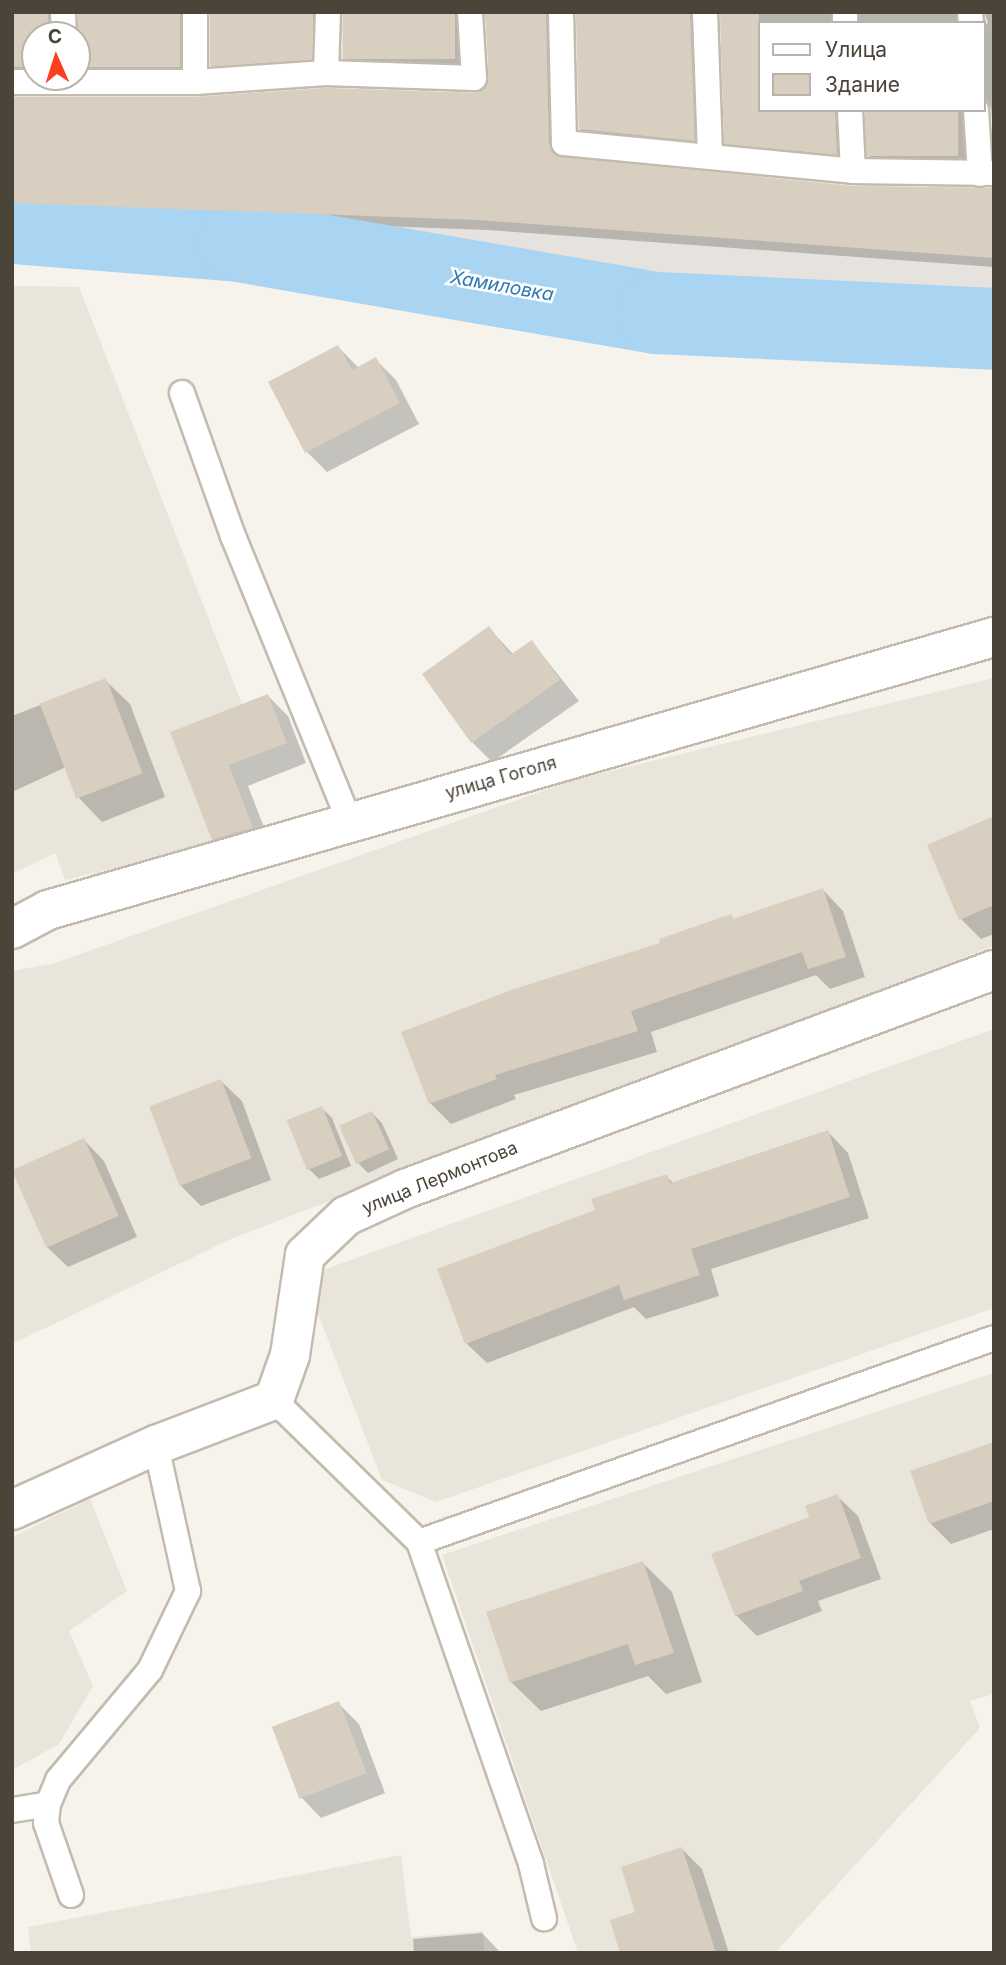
<!DOCTYPE html>
<html>
<head>
<meta charset="utf-8">
<style>
  body { margin:0 }
  #map { position:relative; width:1006px; height:1965px; overflow:hidden; background:#f6f3ec; font-family:Inter,sans-serif }
  div>[style] { position:absolute }
  [style*='--x'] { left:calc(var(--x)*1px); top:calc(var(--y)*1px); width:calc(var(--w)*1px); rotate:calc(var(--a)*1deg) }
  .residential>* { inset:0; background:#eae5da }
  .industrial>* { inset:0; background:#e6e2dd }
  .shadow>* { inset:0; background:#0003; transform-origin:0 0 }
  .river>* { height:82px; margin:-41px; padding:0 41px; transform-origin:41px; border-radius:41px; background:#a9d4f2 }
  .building>* { inset:0; background:#d8cfc1; transform-origin:0 0 }
  .roads { filter:drop-shadow(2px 0 #c2bbae) drop-shadow(-2px 0 #c2bbae) drop-shadow(0 2px #c2bbae) drop-shadow(0 -2px #c2bbae) }
  .lane>* { height:24px; margin:-12px; padding:0 12px; transform-origin:12px; border-radius:12px; background:#fff }
  .street>* { height:38px; margin:-19px; padding:0 19px; transform-origin:19px; border-radius:19px; background:#fff }
  span { translate:-50% -50%; white-space:nowrap; text-align:center; line-height:1.15; -webkit-text-stroke:5px #fff; paint-order:stroke }
  .street-label { font-size:18px; color:#4b4439 }
  .water-label { font-size:19px; color:#2e7ab2; font-style:italic }
  .frame { position:absolute; inset:0; border:14px solid #4b4439; pointer-events:none }
  .legend { position:absolute; left:758px; top:21px; width:228px; height:91px; box-sizing:border-box; background:#fff; border:2px solid #b7b4b0; margin:0; padding:9px 12px; list-style:none; font-size:21px; color:#4b4439 }
  .legend li { display:flex; align-items:center; gap:14px; height:35px }
  .legend b { width:35px; border:2px solid #b7b4b0 }
  .north { position:absolute; left:21px; top:21px; width:70px; height:70px; box-sizing:border-box; background:#fff; border:2px solid #b7b4b0; border-radius:50%; rotate:357deg; font-size:19px; font-weight:700; line-height:28px; text-align:center; color:#4b4439 }
  .north::after { content:''; display:block; margin:auto; width:24px; height:32px; background:#fc3f1d; clip-path:polygon(50% 0,100% 100%,50% 72%,0 100%) }
</style>
</head>
<body>
<div id="map">
  <div class="residential">
    <i style="clip-path:polygon(12px 286px,79px 287px,242px 704px,268px 694px,287px 743px,229px 765px,253px 829px,214px 845px,65px 880px,55px 853px,12px 874px)"></i>
    <i style="clip-path:polygon(994px 678px,994px 946px,233px 1238px,12px 1344px,12px 971px,52px 964px,574px 780px)"></i>
    <i style="clip-path:polygon(994px 1029px,994px 1308px,436px 1502px,382px 1480px,315px 1306px,323px 1270px)"></i>
    <i style="clip-path:polygon(994px 1373px,994px 1694px,970px 1701px,980px 1728px,775px 1953px,578px 1953px,442px 1555px)"></i>
    <i style="clip-path:polygon(90px 1499px,127px 1591px,69px 1631px,93px 1686px,59px 1744px,12px 1770px,12px 1537px)"></i>
    <i style="clip-path:polygon(401px 1855px,411px 1937px,483px 1931px,484px 1953px,31px 1953px,28px 1927px)"></i>
  </div>
  <div class="industrial">
    <i style="clip-path:polygon(evenodd,12px 12px,994px 12px,994px 291px,509px 266px,383px 243px,12px 219px,12px 12px,759px 23px,983px 23px,983px 110px,759px 110px,759px 23px,12px 12px,35px 35px,77px 35px,77px 77px,35px 77px,35px 35px)"></i>
  </div>
  <div class="shadow">
    <i style="clip-path:polygon(12px 12px,63px 12px,59px 35px,35px 35px,35px 77px,12px 82px)"></i>
    <i style="left:78px;top:12px;width:117px;height:65px"></i>
    <i style="clip-path:polygon(212px 12px,329px 12px,321px 69px,222px 76px,212px 65px)"></i>
    <i style="clip-path:polygon(343px 12px,470px 12px,468px 72px,353px 68px,343px 58px)"></i>
    <i style="clip-path:polygon(487px 12px,562px 12px,558px 15px,560px 157px,852px 188px,980px 191px,994px 187px,994px 267px,488px 230px,12px 212px,12px 99px,474px 95px,489px 85px)"></i>
    <i style="clip-path:polygon(578px 12px,705px 12px,704px 150px,591px 139px,580px 129px)"></i>
    <i style="clip-path:polygon(722px 12px,845px 12px,840px 23px,759px 23px,759px 110px,850px 110px,847px 164px,737px 153px,726px 143px)"></i>
    <i style="left:859px;top:12px;width:112px;height:11px"></i>
    <i style="clip-path:polygon(984px 12px,994px 12px,994px 138px,991px 107px,983px 106px,983px 31px,988px 22px)"></i>
    <i style="clip-path:polygon(867px 110px,976px 110px,973px 167px,879px 166px,869px 156px)"></i>
    <i style="clip-path:polygon(338px 347px,359px 368px,376px 360px,396px 380px,419px 424px,327px 472px,307px 452px)"></i>
    <i style="clip-path:polygon(489px 628px,514px 655px,532px 642px,579px 701px,492px 762px,472px 742px)"></i>
    <i style="clip-path:polygon(105px 680px,130px 704px,165px 797px,102px 822px,78px 797px,66px 767px,12px 792px,12px 716px)"></i>
    <i style="clip-path:polygon(268px 696px,288px 716px,306px 763px,248px 786px,272px 848px,234px 860px,213px 839px,172px 733px)"></i>
    <i style="clip-path:polygon(994px 823px,994px 934px,981px 939px,961px 919px)"></i>
    <i style="clip-path:polygon(823px 890px,843px 911px,865px 977px,830px 989px,816px 975px,651px 1032px,657px 1052px,514px 1095px,516px 1099px,451px 1124px,430px 1103px,663px 945px,731px 916px,735px 920px)"></i>
    <i style="clip-path:polygon(221px 1081px,242px 1101px,271px 1180px,201px 1206px,180px 1185px)"></i>
    <i style="clip-path:polygon(322px 1108px,332px 1118px,351px 1166px,319px 1179px,309px 1169px)"></i>
    <i style="clip-path:polygon(372px 1113px,382px 1123px,398px 1159px,368px 1173px,358px 1163px)"></i>
    <i style="clip-path:polygon(828px 1132px,848px 1153px,869px 1218px,711px 1269px,719px 1296px,646px 1319px,634px 1307px,487px 1363px,466px 1343px,597px 1211px,666px 1176px,674px 1184px)"></i>
    <i style="clip-path:polygon(84px 1140px,104px 1161px,137px 1237px,68px 1267px,47px 1247px)"></i>
    <i style="clip-path:polygon(994px 1443px,994px 1529px,951px 1544px,931px 1524px,913px 1472px)"></i>
    <i style="clip-path:polygon(837px 1496px,858px 1516px,881px 1579px,818px 1601px,822px 1611px,757px 1636px,736px 1615px,811px 1518px)"></i>
    <i style="clip-path:polygon(643px 1563px,672px 1592px,702px 1682px,666px 1694px,648px 1676px,541px 1711px,511px 1682px)"></i>
    <i style="clip-path:polygon(338px 1703px,359px 1724px,385px 1793px,321px 1818px,301px 1797px)"></i>
    <i style="clip-path:polygon(682px 1849px,702px 1869px,729px 1953px,622px 1953px,638px 1913px)"></i>
    <i style="clip-path:polygon(482px 1933px,501px 1953px,414px 1953px,413px 1939px)"></i>
  </div>
  <div class="river">
    <i style="--x:12;--y:223;--w:228;--a:4.5"></i>
    <i style="--x:239;--y:241;--w:424;--a:9.8"></i>
    <i style="--x:657;--y:313;--w:337;--a:2.7"></i>
  </div>
  <div class="building">
    <i style="clip-path:polygon(12px 12px,48px 12px,49px 35px,35px 35px,35px 67px,12px 67px)"></i>
    <i style="left:78px;top:12px;width:102px;height:55px"></i>
    <i style="left:210px;top:12px;width:103px;height:54px"></i>
    <i style="left:343px;top:12px;width:112px;height:47px"></i>
    <i style="clip-path:polygon(485px 12px,546px 12px,549px 143px,556px 156px,852px 186px,994px 188px,994px 258px,477px 220px,12px 203px,12px 97px,195px 97px,326px 88px,474px 93px,482px 90px,489px 78px)"></i>
    <i style="clip-path:polygon(576px 12px,690px 12px,695px 141px,579px 129px)"></i>
    <i style="clip-path:polygon(720px 12px,759px 12px,759px 110px,835px 110px,837px 155px,724px 144px)"></i>
    <i style="left:865px;top:110px;width:93px;height:46px"></i>
    <i style="clip-path:polygon(338px 345px,352px 370px,376px 357px,400px 403px,305px 453px,268px 382px)"></i>
    <i style="clip-path:polygon(489px 626px,510px 655px,532px 640px,560px 680px,471px 743px,422px 674px)"></i>
    <i style="left:106px;top:678px;width:102px;height:71px;rotate:69deg"></i>
    <i style="clip-path:polygon(268px 694px,287px 743px,229px 765px,253px 828px,212px 840px,170px 732px)"></i>
    <i style="clip-path:polygon(994px 816px,994px 905px,959px 920px,927px 845px)"></i>
    <i style="clip-path:polygon(823px 888px,846px 957px,808px 969px,802px 952px,631px 1011px,638px 1031px,495px 1075px,497px 1079px,429px 1104px,401px 1032px,514px 989px,660px 943px,659px 939px,731px 914px,733px 919px)"></i>
    <i style="left:221px;top:1079px;width:85px;height:77px;rotate:69deg"></i>
    <i style="left:322px;top:1106px;width:54px;height:38px;rotate:68deg"></i>
    <i style="left:372px;top:1111px;width:42px;height:36px;rotate:66deg"></i>
    <i style="clip-path:polygon(828px 1130px,850px 1197px,691px 1249px,700px 1275px,624px 1300px,619px 1285px,465px 1344px,437px 1269px,595px 1210px,591px 1199px,667px 1174px,670px 1183px)"></i>
    <i style="left:84px;top:1138px;width:85px;height:79px;rotate:66deg"></i>
    <i style="clip-path:polygon(994px 1442px,994px 1501px,929px 1524px,910px 1471px)"></i>
    <i style="clip-path:polygon(838px 1494px,861px 1558px,799px 1581px,803px 1591px,735px 1616px,711px 1554px,809px 1517px,805px 1506px)"></i>
    <i style="clip-path:polygon(643px 1561px,674px 1653px,635px 1665px,628px 1644px,510px 1683px,486px 1612px)"></i>
    <i style="left:339px;top:1701px;width:77px;height:72px;rotate:69deg"></i>
    <i style="clip-path:polygon(682px 1847px,716px 1953px,620px 1953px,610px 1920px,635px 1912px,621px 1867px)"></i>
  </div>
  <div class="roads">
    <div class="lane">
      <i style="--x:63;--y:12;--w:23;--a:88"></i>
      <i style="--x:195;--y:12;--w:70;--a:90"></i>
      <i style="--x:561;--y:12;--w:131;--a:88.7"></i>
      <i style="--x:564;--y:143;--w:290;--a:5.5"></i>
      <i style="--x:853;--y:171;--w:141;--a:0.8"></i>
      <i style="--x:705;--y:12;--w:143;--a:88"></i>
      <i style="--x:845;--y:12;--w:11;--a:90"></i>
      <i style="--x:970;--y:12;--w:11;--a:85"></i>
      <i style="--x:326;--y:73;--w:61;--a:-88.1"></i>
      <i style="--x:12;--y:82;--w:183;--a:0"></i>
      <i style="--x:195;--y:82;--w:131;--a:-3.9"></i>
      <i style="--x:326;--y:73;--w:148;--a:1.9"></i>
      <i style="--x:474;--y:78;--w:66;--a:-93.5"></i>
      <i style="--x:850;--y:110;--w:61;--a:87.2"></i>
      <i style="--x:976;--y:110;--w:64;--a:86.4"></i>
      <i style="--x:182;--y:393;--w:152;--a:70.4"></i>
      <i style="--x:233;--y:536;--w:309;--a:67.8"></i>
      <i style="--x:274;--y:1400;--w:203;--a:44.4"></i>
      <i style="--x:419;--y:1542;--w:341;--a:70.8"></i>
      <i style="--x:531;--y:1864;--w:56;--a:76.5"></i>
      <i style="--x:419;--y:1542;--w:610;--a:-19.53"></i>
      <i style="--x:12;--y:1810;--w:36;--a:-9"></i>
      <i style="--x:71;--y:1895;--w:76;--a:-109.1"></i>
      <i style="--x:46;--y:1823;--w:19;--a:-84"></i>
      <i style="--x:48;--y:1804;--w:26;--a:-67"></i>
      <i style="--x:58;--y:1780;--w:143;--a:-50.1"></i>
      <i style="--x:150;--y:1670;--w:88;--a:-64.3"></i>
      <i style="--x:188;--y:1591;--w:149;--a:-102.4"></i>
    </div>
    <div class="street">
      <i style="--x:12;--y:929;--w:41;--a:-27.8"></i>
      <i style="--x:48;--y:910;--w:985;--a:-16.1"></i>
      <i style="--x:12;--y:1510;--w:158;--a:-24.3"></i>
      <i style="--x:156;--y:1445;--w:126;--a:-20.9"></i>
      <i style="--x:274;--y:1400;--w:48;--a:-70.4"></i>
      <i style="--x:290;--y:1355;--w:101;--a:-81.5"></i>
      <i style="--x:305;--y:1255;--w:57;--a:-43.6"></i>
      <i style="--x:346;--y:1216;--w:65;--a:-24.6"></i>
      <i style="--x:405;--y:1189;--w:628;--a:-20.4"></i>
    </div>
  </div>
  <div class="street-label">
    <span style="left:501px;top:778px;rotate:-16deg">улица Гоголя</span>
    <span style="left:440px;top:1178px;rotate:-22deg">улица Лермонтова</span>
  </div>
  <div class="water-label">
    <span style="left:502px;top:286px;rotate:10deg">Хамиловка</span>
  </div>
  <div class="frame"></div>
  <ul class="legend">
  <li><b style="height:9px;background:#fff"></b>Улица</li>
  <li><b style="height:19px;background:#d8cfc1"></b>Здание</li>
  </ul>
  <div class="north">С</div>
</div>
</body>
</html>
